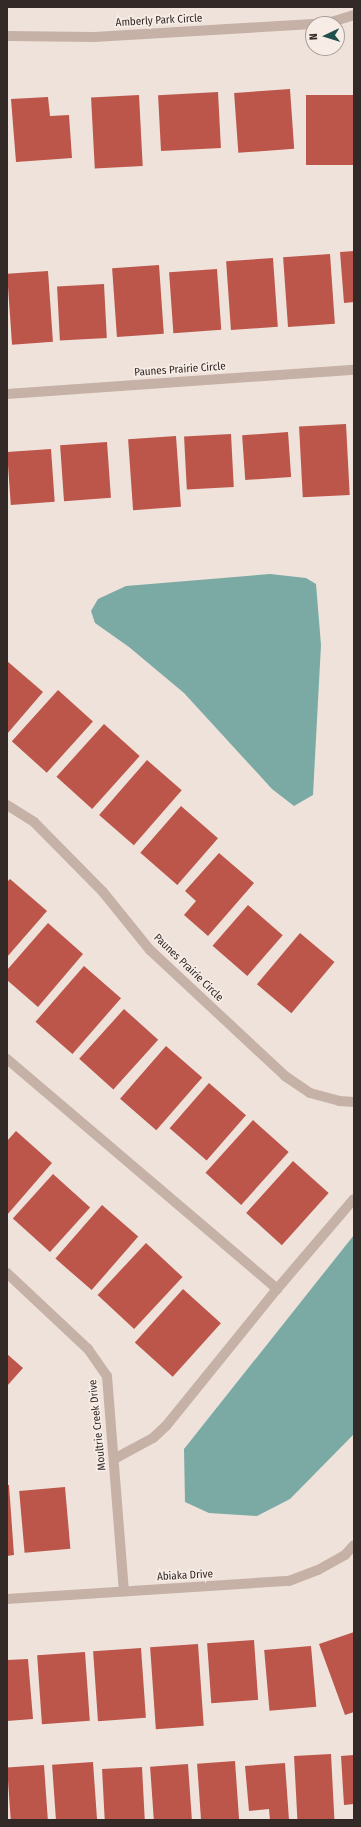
<!DOCTYPE html>
<html>
<head>
<meta charset="utf-8">
<style>
  body { margin:0 }
  #map { position:relative; width:361px; height:1827px; overflow:hidden; background:#efe2da; font-family:"Fira Sans Condensed",sans-serif }
  div>[style] { position:absolute }
  [style*='--x'] { left:calc(var(--x)*1px); top:calc(var(--y)*1px); width:calc(var(--w)*1px); rotate:calc(var(--a)*1deg) }
  .water>* { inset:0; background:#7baaa5 }
  .building>* { inset:0; background:#bc564b; transform-origin:0 0 }
  .service>* { height:10px; margin:-5px; padding:0 5px; transform-origin:5px; border-radius:5px; background:#c6b1a7 }
  .minor>* { height:10px; margin:-5px; padding:0 5px; transform-origin:5px; border-radius:5px; background:#c6b1a7 }
  span { translate:-50% -50%; white-space:nowrap; text-align:center; line-height:1.15; -webkit-text-stroke:3.5px #f7ede6; paint-order:stroke }
  .street-label { font-size:11px; color:#332927 }
  .frame { position:absolute; inset:0; border:8px solid #332927; pointer-events:none }
  .north { position:absolute; left:305px; top:16px; width:40px; height:40px; box-sizing:border-box; background:#f7ede6; border:1px solid #a99f9a; border-radius:50%; rotate:266deg; font-size:11px; font-weight:700; line-height:16px; text-align:center; color:#332927 }
  .north::after { content:''; display:block; margin:auto; width:14px; height:18px; background:#20514d; clip-path:polygon(50% 0,100% 100%,50% 72%,0 100%) }
</style>
</head>
<body>
<div id="map">
  <div class="water">
    <i style="clip-path:polygon(270px 574px,306px 578px,316px 584px,321px 645px,313px 795px,294px 806px,272px 789px,184px 693px,129px 647px,95px 623px,91px 611px,98px 599px,126px 586px)"></i>
    <i style="clip-path:polygon(354px 1235px,354px 1434px,290px 1499px,257px 1516px,209px 1513px,185px 1502px,184px 1449px)"></i>
  </div>
  <div class="building">
    <i style="left:290px;top:89px;width:60px;height:56px;rotate:86deg"></i>
    <i style="left:218px;top:92px;width:56px;height:60px;rotate:87deg"></i>
    <i style="left:139px;top:95px;width:71px;height:48px;rotate:87deg"></i>
    <i style="left:354px;top:95px;width:70px;height:48px;rotate:90deg"></i>
    <i style="clip-path:polygon(48px 97px,50px 116px,69px 115px,72px 158px,16px 162px,11px 99px)"></i>
    <i style="clip-path:polygon(354px 251px,354px 302px,344px 303px,340px 252px)"></i>
    <i style="left:330px;top:254px;width:70px;height:47px;rotate:86deg"></i>
    <i style="left:273px;top:258px;width:69px;height:47px;rotate:86deg"></i>
    <i style="left:159px;top:265px;width:69px;height:47px;rotate:86deg"></i>
    <i style="left:217px;top:269px;width:61px;height:48px;rotate:86deg"></i>
    <i style="left:48px;top:271px;width:71px;height:41px;rotate:86deg"></i>
    <i style="left:104px;top:284px;width:54px;height:47px;rotate:87deg"></i>
    <i style="left:346px;top:424px;width:71px;height:47px;rotate:87deg"></i>
    <i style="left:288px;top:432px;width:45px;height:46px;rotate:86deg"></i>
    <i style="left:231px;top:434px;width:53px;height:47px;rotate:87deg"></i>
    <i style="left:176px;top:436px;width:71px;height:48px;rotate:86deg"></i>
    <i style="left:107px;top:442px;width:56px;height:47px;rotate:86deg"></i>
    <i style="left:51px;top:449px;width:53px;height:44px;rotate:86deg"></i>
    <i style="clip-path:polygon(7px 661px,43px 692px,7px 734px)"></i>
    <i style="left:58px;top:690px;width:47px;height:69px;rotate:42deg"></i>
    <i style="left:104px;top:724px;width:48px;height:71px;rotate:42deg"></i>
    <i style="left:147px;top:760px;width:46px;height:73px;rotate:41deg"></i>
    <i style="left:181px;top:806px;width:49px;height:62px;rotate:41deg"></i>
    <i style="clip-path:polygon(219px 853px,254px 883px,208px 936px,184px 915px,196px 901px,185px 891px)"></i>
    <i style="clip-path:polygon(10px 879px,47px 911px,7px 957px,7px 882px)"></i>
    <i style="left:248px;top:905px;width:46px;height:54px;rotate:41deg"></i>
    <i style="clip-path:polygon(48px 923px,83px 954px,38px 1007px,7px 980px,7px 970px)"></i>
    <i style="left:300px;top:933px;width:45px;height:67px;rotate:40deg"></i>
    <i style="left:84px;top:966px;width:49px;height:74px;rotate:41deg"></i>
    <i style="left:124px;top:1009px;width:46px;height:67px;rotate:42deg"></i>
    <i style="left:166px;top:1046px;width:48px;height:70px;rotate:41deg"></i>
    <i style="left:209px;top:1083px;width:49px;height:60px;rotate:41deg"></i>
    <i style="left:253px;top:1120px;width:48px;height:71px;rotate:42deg"></i>
    <i style="clip-path:polygon(16px 1131px,52px 1163px,7px 1215px,7px 1141px)"></i>
    <i style="left:293px;top:1161px;width:48px;height:70px;rotate:42deg"></i>
    <i style="left:53px;top:1174px;width:50px;height:60px;rotate:42deg"></i>
    <i style="left:102px;top:1205px;width:48px;height:71px;rotate:41deg"></i>
    <i style="left:146px;top:1243px;width:50px;height:71px;rotate:43deg"></i>
    <i style="left:183px;top:1289px;width:51px;height:72px;rotate:42deg"></i>
    <i style="clip-path:polygon(7px 1354px,23px 1368px,7px 1386px)"></i>
    <i style="clip-path:polygon(7px 1485px,9px 1485px,14px 1555px,7px 1556px)"></i>
    <i style="left:65px;top:1487px;width:62px;height:46px;rotate:85deg"></i>
    <i style="clip-path:polygon(354px 1632px,354px 1712px,345px 1715px,319px 1644px)"></i>
    <i style="left:254px;top:1640px;width:60px;height:47px;rotate:86deg"></i>
    <i style="left:198px;top:1644px;width:82px;height:48px;rotate:86deg"></i>
    <i style="left:311px;top:1646px;width:61px;height:47px;rotate:85deg"></i>
    <i style="left:141px;top:1648px;width:70px;height:48px;rotate:86deg"></i>
    <i style="left:85px;top:1652px;width:69px;height:48px;rotate:86deg"></i>
    <i style="clip-path:polygon(28px 1659px,33px 1719px,7px 1721px,7px 1660px)"></i>
    <i style="left:331px;top:1754px;width:66px;height:37px;rotate:87deg"></i>
    <i style="clip-path:polygon(354px 1755px,354px 1804px,344px 1805px,341px 1756px)"></i>
    <i style="left:235px;top:1761px;width:59px;height:38px;rotate:86deg"></i>
    <i style="left:93px;top:1762px;width:58px;height:41px;rotate:86deg"></i>
    <i style="clip-path:polygon(285px 1763px,289px 1820px,270px 1820px,269px 1809px,249px 1811px,245px 1766px)"></i>
    <i style="left:188px;top:1764px;width:56px;height:38px;rotate:86deg"></i>
    <i style="left:44px;top:1765px;width:55px;height:37px;rotate:86deg"></i>
    <i style="left:142px;top:1767px;width:53px;height:40px;rotate:87deg"></i>
  </div>
  <div class="service">
    <i style="--x:7;--y:1059;--w:355;--a:40.4"></i>
    <i style="--x:277;--y:1289;--w:118;--a:-49.5"></i>
    <i style="--x:114;--y:1459;--w:44;--a:-28.3"></i>
    <i style="--x:153;--y:1438;--w:18;--a:-43"></i>
    <i style="--x:166;--y:1426;--w:176;--a:-51"></i>
  </div>
  <div class="minor">
    <i style="--x:319;--y:24;--w:9;--a:-6"></i>
    <i style="--x:328;--y:23;--w:27;--a:-17"></i>
    <i style="--x:7;--y:36;--w:87;--a:0.7"></i>
    <i style="--x:94;--y:37;--w:219;--a:-3.4"></i>
    <i style="--x:7;--y:394;--w:348;--a:-4"></i>
    <i style="--x:7;--y:805;--w:32;--a:32"></i>
    <i style="--x:34;--y:822;--w:98;--a:45.4"></i>
    <i style="--x:103;--y:892;--w:75;--a:51"></i>
    <i style="--x:150;--y:950;--w:185;--a:43"></i>
    <i style="--x:285;--y:1076;--w:30;--a:34"></i>
    <i style="--x:310;--y:1093;--w:30;--a:15"></i>
    <i style="--x:339;--y:1101;--w:15;--a:4"></i>
    <i style="--x:7;--y:1273;--w:111;--a:43.2"></i>
    <i style="--x:88;--y:1349;--w:33;--a:55"></i>
    <i style="--x:107;--y:1376;--w:216;--a:85.5"></i>
    <i style="--x:7;--y:1599;--w:283;--a:-3.7"></i>
    <i style="--x:289;--y:1581;--w:31;--a:-21"></i>
    <i style="--x:318;--y:1570;--w:31;--a:-29"></i>
    <i style="--x:345;--y:1555;--w:13;--a:-48"></i>
  </div>
  <div class="street-label">
    <span style="left:159px;top:21px;rotate:-3deg">Amberly Park Circle</span>
    <span style="left:180px;top:370px;rotate:-4deg">Paunes Prairie Circle</span>
    <span style="left:188px;top:968px;rotate:44deg">Paunes Prairie Circle</span>
    <span style="left:98px;top:1425px;rotate:-96deg">Moultrie Creek Drive</span>
    <span style="left:185px;top:1576px;rotate:-3deg">Abiaka Drive</span>
  </div>
  <div class="frame"></div>
  <div class="north">N</div>
</div>
</body>
</html>
